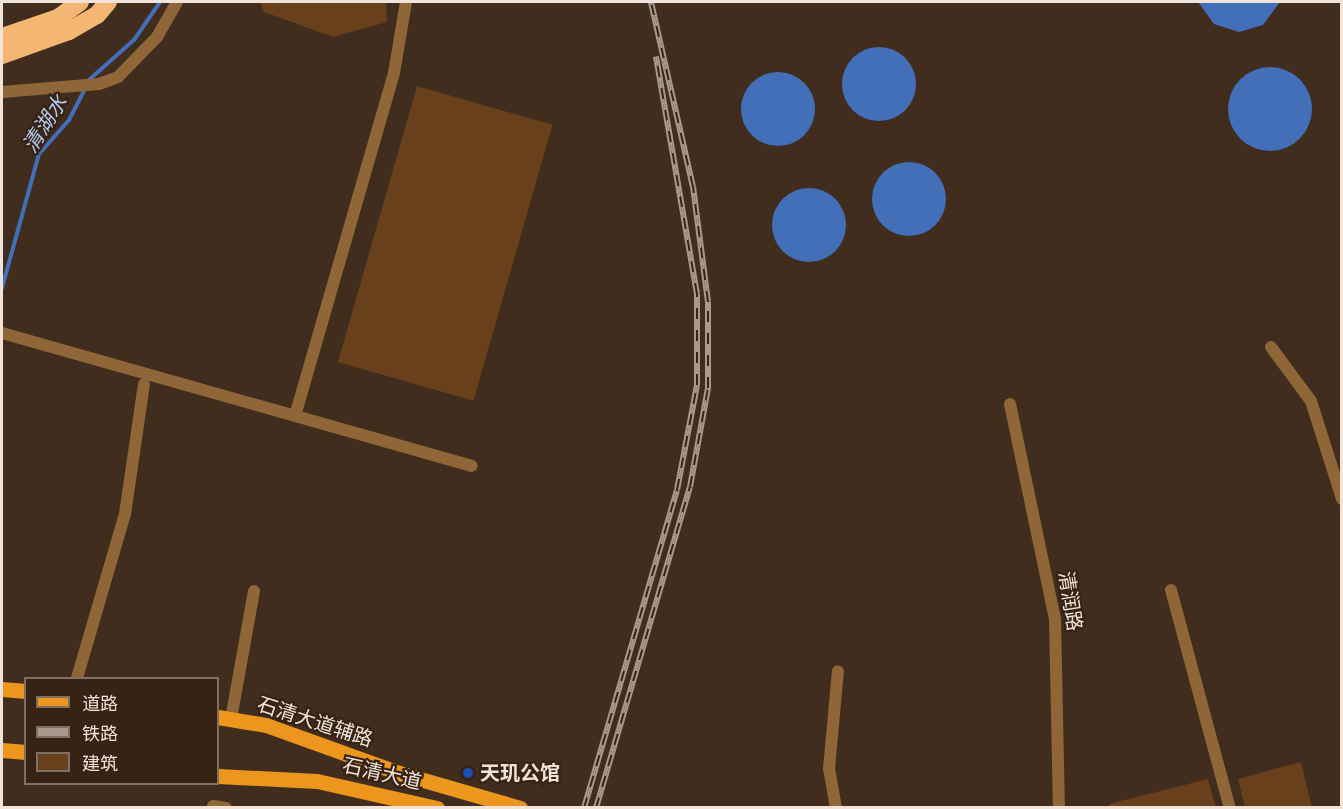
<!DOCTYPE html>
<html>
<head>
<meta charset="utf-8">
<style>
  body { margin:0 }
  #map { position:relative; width:1343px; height:809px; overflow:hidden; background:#402d1d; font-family:Inter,"Noto Sans SC",sans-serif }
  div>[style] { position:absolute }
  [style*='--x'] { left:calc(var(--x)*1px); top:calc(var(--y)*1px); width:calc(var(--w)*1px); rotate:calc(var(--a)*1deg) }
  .water>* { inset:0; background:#426fb7 }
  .round { border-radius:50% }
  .stream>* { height:4px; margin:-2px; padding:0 2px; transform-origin:2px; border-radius:2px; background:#426fb7 }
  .building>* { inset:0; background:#68401c; transform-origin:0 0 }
  .minor>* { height:12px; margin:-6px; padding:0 6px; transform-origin:6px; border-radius:6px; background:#8f6637 }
  .major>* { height:15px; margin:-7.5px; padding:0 7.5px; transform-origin:7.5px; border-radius:7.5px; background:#ec961e }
  .highway>* { height:18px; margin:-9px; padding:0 9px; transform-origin:9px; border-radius:9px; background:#f4b773 }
  .rail>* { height:6px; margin-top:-3px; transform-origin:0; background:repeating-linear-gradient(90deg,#362314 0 11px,#a8998d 0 22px); box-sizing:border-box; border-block:2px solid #a8998d }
  .dots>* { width:16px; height:16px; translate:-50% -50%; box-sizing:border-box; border:3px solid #362314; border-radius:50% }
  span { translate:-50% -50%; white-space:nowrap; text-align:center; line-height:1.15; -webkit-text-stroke:4.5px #362314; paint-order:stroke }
  .street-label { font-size:20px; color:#f0e4da }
  .poi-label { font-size:20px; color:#f0e4da; font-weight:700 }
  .left { translate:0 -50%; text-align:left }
  .water-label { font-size:21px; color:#b1caf1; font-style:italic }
  .frame { position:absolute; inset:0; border:3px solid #f0e4da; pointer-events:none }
  .legend { position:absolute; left:24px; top:677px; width:195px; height:108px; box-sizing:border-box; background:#362314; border:2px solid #807063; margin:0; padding:8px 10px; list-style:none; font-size:18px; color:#f0e4da }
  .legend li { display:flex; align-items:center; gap:12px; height:30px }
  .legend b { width:30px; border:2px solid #807063 }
</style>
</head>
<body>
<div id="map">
  <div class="water">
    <i style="clip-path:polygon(1198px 2px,1280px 2px,1263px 25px,1239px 32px,1214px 24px)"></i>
    <i class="round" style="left:842px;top:47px;width:74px;height:74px"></i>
    <i class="round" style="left:1228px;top:67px;width:84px;height:84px"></i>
    <i class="round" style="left:741px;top:72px;width:74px;height:74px"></i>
    <i class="round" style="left:872px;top:162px;width:74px;height:74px"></i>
    <i class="round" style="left:772px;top:188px;width:74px;height:74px"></i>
  </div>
  <div class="stream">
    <i style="--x:2;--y:288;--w:139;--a:-74.6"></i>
    <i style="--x:39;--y:154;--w:45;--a:-48.6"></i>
    <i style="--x:69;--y:120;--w:46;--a:-62.9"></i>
    <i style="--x:90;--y:79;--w:59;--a:-41.6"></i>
    <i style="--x:134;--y:40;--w:46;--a:-55.6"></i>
  </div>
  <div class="building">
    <i style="clip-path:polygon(260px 2px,386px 2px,387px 22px,333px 37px,264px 12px)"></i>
    <i style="left:417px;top:86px;width:141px;height:287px;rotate:16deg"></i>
    <i style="clip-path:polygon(1301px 762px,1312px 808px,1245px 808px,1238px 779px)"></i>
    <i style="clip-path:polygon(1208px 779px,1216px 808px,1109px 808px,1109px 804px)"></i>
  </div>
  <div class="minor">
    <i style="--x:2;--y:92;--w:97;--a:-4.7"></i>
    <i style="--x:99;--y:84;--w:20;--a:-20"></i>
    <i style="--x:118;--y:77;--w:56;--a:-45.7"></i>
    <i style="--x:157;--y:37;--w:40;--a:-60.3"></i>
    <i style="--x:2;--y:333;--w:488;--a:15.8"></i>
    <i style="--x:1271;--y:347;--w:67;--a:53.5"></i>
    <i style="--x:1311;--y:401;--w:103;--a:72.4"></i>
    <i style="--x:1010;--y:404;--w:220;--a:78.2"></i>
    <i style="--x:1055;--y:619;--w:189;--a:88.8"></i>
    <i style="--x:295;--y:416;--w:357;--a:-73.9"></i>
    <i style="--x:394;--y:73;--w:72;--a:-80.4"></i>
    <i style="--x:1171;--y:590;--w:226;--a:74.9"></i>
    <i style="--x:77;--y:678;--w:171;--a:-73.7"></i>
    <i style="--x:125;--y:514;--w:131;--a:-81.7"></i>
    <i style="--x:231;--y:719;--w:130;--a:-79.8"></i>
    <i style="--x:213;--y:806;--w:13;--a:9"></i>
    <i style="--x:836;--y:808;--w:40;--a:-100"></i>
    <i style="--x:829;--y:769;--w:98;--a:-84.8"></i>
  </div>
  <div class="major">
    <i style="--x:2;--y:689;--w:24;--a:5"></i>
    <i style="--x:218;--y:717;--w:49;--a:9.5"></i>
    <i style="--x:266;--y:725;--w:141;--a:19.8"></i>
    <i style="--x:399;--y:773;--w:126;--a:16.1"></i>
    <i style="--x:2;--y:750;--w:24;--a:5"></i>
    <i style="--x:218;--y:776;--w:99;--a:2.9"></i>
    <i style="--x:317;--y:781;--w:123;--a:12.7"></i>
  </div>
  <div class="highway">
    <i style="--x:2;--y:37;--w:59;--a:-18.7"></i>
    <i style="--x:58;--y:18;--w:27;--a:-36"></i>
    <i style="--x:2;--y:55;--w:71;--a:-19.7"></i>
    <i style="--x:69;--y:31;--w:32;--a:-30"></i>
    <i style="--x:97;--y:15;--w:17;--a:-50"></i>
  </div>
  <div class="rail">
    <i style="--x:584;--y:808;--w:331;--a:-73.7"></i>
    <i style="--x:677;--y:490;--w:107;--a:-79.2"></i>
    <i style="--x:697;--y:385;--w:91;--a:-90"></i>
    <i style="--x:697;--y:294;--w:241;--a:-99.8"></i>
    <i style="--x:596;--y:808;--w:334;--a:-73.7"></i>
    <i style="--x:690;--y:487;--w:101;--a:-79.7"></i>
    <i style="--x:708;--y:388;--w:86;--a:-90"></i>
    <i style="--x:708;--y:302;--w:116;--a:-97.4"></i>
    <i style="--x:693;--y:187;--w:190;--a:-102.8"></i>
  </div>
  <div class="dots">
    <i style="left:468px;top:773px;background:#1a4fb4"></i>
  </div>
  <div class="street-label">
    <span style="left:1070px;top:601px;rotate:81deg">清润路</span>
    <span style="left:315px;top:722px;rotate:18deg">石清大道辅路</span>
    <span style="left:382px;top:774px;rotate:13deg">石清大道</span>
  </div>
  <div class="poi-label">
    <span class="left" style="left:480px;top:773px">天玑公馆</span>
  </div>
  <div class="water-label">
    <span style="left:45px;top:124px;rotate:-57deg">清湖水</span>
  </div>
  <div class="frame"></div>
  <ul class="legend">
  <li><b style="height:8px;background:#ec961e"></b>道路</li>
  <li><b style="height:8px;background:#a8998d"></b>铁路</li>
  <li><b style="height:16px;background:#68401c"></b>建筑</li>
  </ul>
</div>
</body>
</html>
